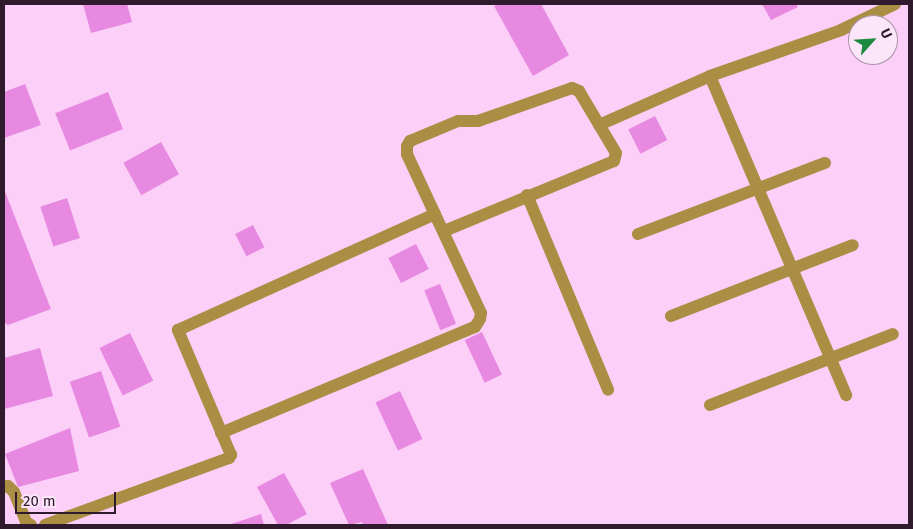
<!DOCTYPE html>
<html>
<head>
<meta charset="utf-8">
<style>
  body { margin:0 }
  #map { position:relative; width:913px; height:529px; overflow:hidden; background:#fccff8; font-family:"Fira Sans",sans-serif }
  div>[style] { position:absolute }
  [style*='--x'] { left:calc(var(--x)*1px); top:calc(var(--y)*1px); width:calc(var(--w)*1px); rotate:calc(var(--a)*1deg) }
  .building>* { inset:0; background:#e788e1; transform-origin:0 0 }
  .minor>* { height:12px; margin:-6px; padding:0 6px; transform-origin:6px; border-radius:6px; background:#a98e44 }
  span { translate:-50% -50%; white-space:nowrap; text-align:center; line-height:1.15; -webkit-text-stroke:5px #fce5f9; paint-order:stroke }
  .frame { position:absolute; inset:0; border:5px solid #301b2e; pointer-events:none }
  .north { position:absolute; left:848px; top:15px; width:50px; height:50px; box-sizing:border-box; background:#fce5f9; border:1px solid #aa94a8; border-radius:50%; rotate:64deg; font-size:14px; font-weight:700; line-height:20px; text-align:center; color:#301b2e }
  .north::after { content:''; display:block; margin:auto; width:18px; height:22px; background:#1c8941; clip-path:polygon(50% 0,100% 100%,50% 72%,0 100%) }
  .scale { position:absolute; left:15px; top:492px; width:101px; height:22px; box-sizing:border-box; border:2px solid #301b2e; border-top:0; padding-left:6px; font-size:15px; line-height:18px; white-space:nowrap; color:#301b2e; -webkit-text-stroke:4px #fce5f9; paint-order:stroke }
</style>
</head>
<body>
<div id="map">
  <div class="building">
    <i style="clip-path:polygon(83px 4px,127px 4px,132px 22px,91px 33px)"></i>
    <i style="clip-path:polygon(499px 4px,541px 4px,569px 55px,533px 76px,494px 6px)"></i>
    <i style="clip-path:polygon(762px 4px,796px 4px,798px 7px,771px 20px)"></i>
    <i style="clip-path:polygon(25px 84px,41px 125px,4px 138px,4px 92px)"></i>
    <i style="left:108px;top:92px;width:40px;height:57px;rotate:68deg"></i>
    <i style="left:655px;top:116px;width:27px;height:30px;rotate:63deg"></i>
    <i style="left:161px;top:142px;width:37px;height:43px;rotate:61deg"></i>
    <i style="clip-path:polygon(4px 189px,51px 309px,8px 325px,4px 322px)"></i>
    <i style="left:67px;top:198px;width:42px;height:28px;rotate:72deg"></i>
    <i style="left:253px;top:225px;width:25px;height:20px;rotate:63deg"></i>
    <i style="left:416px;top:244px;width:28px;height:31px;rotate:63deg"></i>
    <i style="left:440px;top:284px;width:43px;height:17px;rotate:68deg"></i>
    <i style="left:482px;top:332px;width:47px;height:19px;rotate:65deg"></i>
    <i style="left:130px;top:333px;width:53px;height:34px;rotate:64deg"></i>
    <i style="clip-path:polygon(40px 348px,53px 396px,4px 409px,4px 358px)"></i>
    <i style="left:101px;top:371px;width:59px;height:33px;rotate:71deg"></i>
    <i style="left:400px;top:391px;width:53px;height:27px;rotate:65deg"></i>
    <i style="clip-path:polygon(70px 428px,79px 471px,18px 487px,5px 454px)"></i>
    <i style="clip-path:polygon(363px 469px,388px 525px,363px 525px,362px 522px,349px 525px,330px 483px)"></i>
    <i style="clip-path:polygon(284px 473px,307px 514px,286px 525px,278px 525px,257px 487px)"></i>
    <i style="clip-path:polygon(261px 514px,264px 525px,228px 525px)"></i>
  </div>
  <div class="minor">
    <i style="--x:710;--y:76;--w:347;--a:66.9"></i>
    <i style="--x:599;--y:125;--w:121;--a:-23.8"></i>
    <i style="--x:710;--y:76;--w:139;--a:-19.3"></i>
    <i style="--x:841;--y:30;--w:60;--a:-25.7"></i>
    <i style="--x:527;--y:195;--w:211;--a:67.4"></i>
    <i style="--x:638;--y:234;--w:200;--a:-20.8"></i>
    <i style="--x:671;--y:316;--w:195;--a:-21.3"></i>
    <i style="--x:710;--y:405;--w:196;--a:-21.2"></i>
    <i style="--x:221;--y:433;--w:275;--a:-22.7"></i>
    <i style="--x:475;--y:327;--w:9;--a:-58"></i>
    <i style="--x:480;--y:319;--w:6;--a:-81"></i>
    <i style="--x:481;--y:313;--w:175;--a:-115"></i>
    <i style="--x:407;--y:154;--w:8;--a:-90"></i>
    <i style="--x:407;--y:146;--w:6;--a:-59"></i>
    <i style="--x:410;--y:141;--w:52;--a:-22.6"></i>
    <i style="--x:458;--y:121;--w:20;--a:0"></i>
    <i style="--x:478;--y:121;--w:100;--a:-19.3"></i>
    <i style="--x:572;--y:88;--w:8;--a:23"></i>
    <i style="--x:579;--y:91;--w:72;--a:59.2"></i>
    <i style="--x:616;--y:153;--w:8;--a:104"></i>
    <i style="--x:614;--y:161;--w:184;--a:157.6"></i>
    <i style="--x:4;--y:487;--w:4;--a:-14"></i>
    <i style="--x:8;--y:486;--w:8;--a:45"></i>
    <i style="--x:14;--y:492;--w:32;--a:68"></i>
    <i style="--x:26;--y:522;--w:6;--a:31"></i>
    <i style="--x:45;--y:525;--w:196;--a:-20"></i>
    <i style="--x:229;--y:458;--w:4;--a:-56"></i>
    <i style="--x:231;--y:455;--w:136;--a:-113"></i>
    <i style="--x:178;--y:330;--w:282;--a:-24.3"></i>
  </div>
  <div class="frame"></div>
  <div class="north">U</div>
  <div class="scale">20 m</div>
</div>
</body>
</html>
